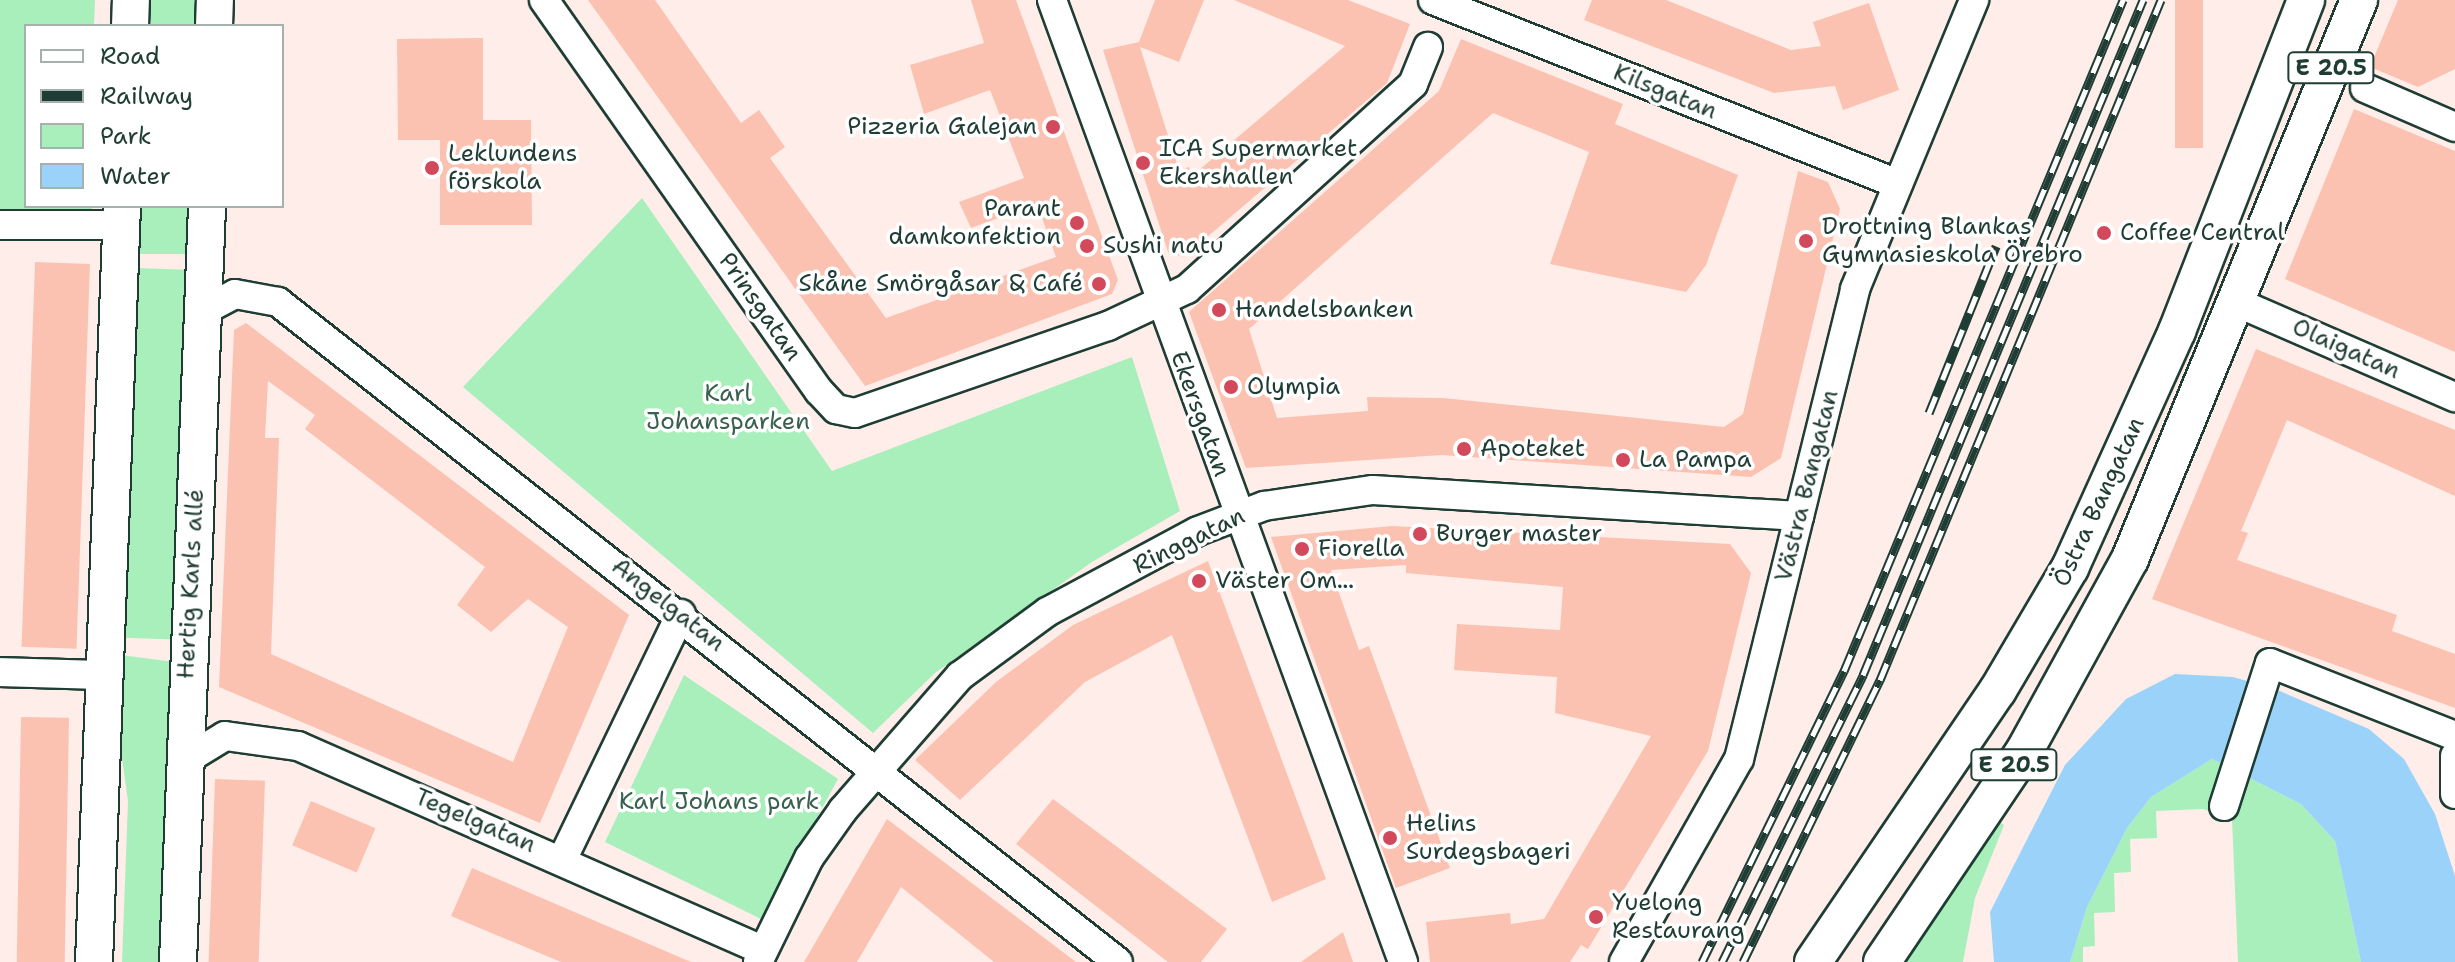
<!DOCTYPE html>
<html>
<head>
<meta charset="utf-8">
<style>
  body { margin:0 }
  #map { position:relative; width:2455px; height:962px; overflow:hidden; background:#feede8; font-family:"Shantell Sans",sans-serif }
  div>[style] { position:absolute }
  [style*='--x'] { left:calc(var(--x)*1px); top:calc(var(--y)*1px); width:calc(var(--w)*1px); rotate:calc(var(--a)*1deg) }
  .green>* { inset:0; background:#a8efbc; transform-origin:0 0 }
  .water>* { inset:0; background:#9bd2fa }
  .building>* { inset:0; background:#fbc2b2; transform-origin:0 0 }
  .roads { filter:drop-shadow(2px 0 #1f3d34) drop-shadow(-2px 0 #1f3d34) drop-shadow(0 2px #1f3d34) drop-shadow(0 -2px #1f3d34) }
  .minor>* { height:28px; margin:-14px; padding:0 14px; transform-origin:14px; border-radius:14px; background:#fff }
  .major>* { height:36px; margin:-18px; padding:0 18px; transform-origin:18px; border-radius:18px; background:#fff }
  .rail>* { height:9px; margin-top:-4.5px; transform-origin:0; background:repeating-linear-gradient(90deg,#fff 0 18px,#1f3d34 0 36px); box-sizing:border-box; border-block:2px solid #1f3d34 }
  .dots>* { width:22px; height:22px; translate:-50% -50%; box-sizing:border-box; border:4px solid #fff; border-radius:50% }
  span { translate:-50% -50%; white-space:nowrap; text-align:center; line-height:1.15; -webkit-text-stroke:7px #fff; paint-order:stroke }
  .shield-label span { padding:2px 6px; background:#fff; border:2px solid; border-radius:6px; -webkit-text-stroke-width:0 }
  .shield-label { font-size:22px; color:#1f3d34; font-weight:700 }
  .street-label { font-size:24px; color:#1f3d34 }
  .poi-label { font-size:24px; color:#1f3d34 }
  .right { translate:-100% -50%; text-align:right }
  .left { translate:0 -50%; text-align:left }
  .park-label { font-size:24px; color:#3a614f }
  .legend { position:absolute; left:24px; top:24px; width:260px; height:184px; box-sizing:border-box; background:#fff; border:2px solid #a5b1ae; margin:0; padding:10px 14px; list-style:none; font-size:24px; color:#1f3d34 }
  .legend li { display:flex; align-items:center; gap:16px; height:40px }
  .legend b { width:40px; border:2px solid #a5b1ae }
</style>
</head>
<body>
<div id="map">
  <div class="green">
    <i style="clip-path:polygon(0 0,95px 0,94px 26px,26px 26px,26px 206px,92px 206px,92px 216px,0 212px)"></i>
    <i style="left:148px;top:0;width:52px;height:26px"></i>
    <i style="clip-path:polygon(642px 198px,832px 471px,1132px 357px,1180px 511px,1092px 562px,935px 673px,873px 733px,463px 387px)"></i>
    <i style="left:138px;top:206px;width:52px;height:48px"></i>
    <i style="left:136px;top:268px;width:53px;height:370px;rotate:2deg"></i>
    <i style="clip-path:polygon(121px 655px,174px 662px,163px 962px,122px 962px,128px 801px,118px 729px)"></i>
    <i style="clip-path:polygon(684px 675px,838px 779px,761px 919px,605px 842px)"></i>
    <i style="clip-path:polygon(2212px 759px,2301px 804px,2335px 841px,2361px 962px,2238px 962px,2232px 818px,2203px 809px,2156px 811px,2157px 838px,2130px 839px,2131px 872px,2114px 873px,2115px 912px,2094px 913px,2095px 946px,2083px 947px,2083px 962px,2070px 962px,2087px 907px,2127px 828px,2151px 797px)"></i>
    <i style="clip-path:polygon(1994px 819px,2004px 825px,1975px 898px,1963px 962px,1899px 962px)"></i>
  </div>
  <div class="water">
    <i style="clip-path:polygon(2175px 674px,2233px 677px,2275px 689px,2369px 729px,2404px 759px,2435px 814px,2455px 876px,2455px 962px,2361px 962px,2335px 841px,2301px 804px,2212px 759px,2151px 797px,2127px 828px,2087px 907px,2070px 962px,1994px 962px,1990px 912px,2065px 765px,2126px 699px)"></i>
  </div>
  <div class="building">
    <i style="clip-path:polygon(588px 0,655px 0,741px 123px,759px 110px,785px 147px,770px 158px,886px 318px,1056px 257px,1037px 204px,971px 228px,959px 202px,1024px 178px,990px 90px,924px 114px,910px 65px,984px 43px,971px 0,1016px 0,1118px 280px,1112px 294px,865px 386px)"></i>
    <i style="clip-path:polygon(1155px 0,1204px 0,1179px 62px,1140px 47px,1179px 170px,1189px 167px,1192px 176px,1345px 46px,1234px 0,1348px 0,1410px 24px,1387px 83px,1184px 257px,1168px 252px,1103px 50px,1139px 42px)"></i>
    <i style="clip-path:polygon(1592px 0,1666px 0,1791px 50px,1821px 46px,1813px 22px,1869px 3px,1899px 90px,1843px 110px,1835px 86px,1774px 93px,1584px 20px)"></i>
    <i style="left:2175px;top:0;width:28px;height:148px"></i>
    <i style="clip-path:polygon(2398px 0,2455px 0,2455px 69px,2418px 87px,2370px 67px)"></i>
    <i style="clip-path:polygon(483px 38px,483px 120px,531px 120px,532px 225px,440px 225px,440px 140px,398px 140px,397px 39px)"></i>
    <i style="clip-path:polygon(1461px 39px,1623px 104px,1615px 124px,1738px 175px,1706px 265px,1686px 292px,1550px 264px,1589px 152px,1493px 113px,1249px 329px,1277px 418px,1368px 411px,1367px 397px,1443px 398px,1724px 427px,1743px 414px,1798px 171px,1828px 182px,1840px 209px,1781px 458px,1751px 477px,1442px 455px,1246px 468px,1189px 312px,1439px 91px)"></i>
    <i style="clip-path:polygon(2354px 109px,2455px 151px,2455px 352px,2285px 279px)"></i>
    <i style="left:35px;top:262px;width:55px;height:385px;rotate:2deg"></i>
    <i style="clip-path:polygon(evenodd,246px 323px,629px 615px,540px 823px,219px 687px,234px 330px,246px 323px,268px 381px,315px 415px,305px 429px,485px 567px,457px 605px,491px 632px,528px 599px,568px 627px,513px 762px,271px 654px,279px 438px,265px 438px,268px 381px)"></i>
    <i style="clip-path:polygon(2256px 349px,2455px 430px,2455px 496px,2287px 420px,2241px 531px,2248px 533px,2237px 560px,2397px 615px,2392px 631px,2455px 654px,2455px 708px,2152px 599px)"></i>
    <i style="clip-path:polygon(1392px 526px,1730px 544px,1751px 573px,1708px 751px,1588px 949px,1581px 945px,1570px 962px,1430px 962px,1426px 922px,1510px 913px,1511px 924px,1544px 919px,1651px 736px,1555px 713px,1557px 677px,1454px 670px,1457px 624px,1560px 630px,1563px 587px,1406px 573px,1406px 565px,1331px 570px,1359px 650px,1369px 646px,1450px 868px,1396px 888px,1271px 537px)"></i>
    <i style="clip-path:polygon(1208px 561px,1326px 879px,1272px 902px,1172px 635px,1085px 682px,960px 800px,915px 760px,996px 682px,1073px 625px)"></i>
    <i style="left:21px;top:717px;width:48px;height:245px;rotate:1deg"></i>
    <i style="left:215px;top:779px;width:50px;height:183px;rotate:2deg"></i>
    <i style="clip-path:polygon(1053px 799px,1227px 929px,1201px 962px,1168px 962px,1016px 844px)"></i>
    <i style="left:311px;top:801px;width:70px;height:48px;rotate:23deg"></i>
    <i style="clip-path:polygon(887px 819px,1076px 962px,994px 962px,901px 887px,857px 962px,804px 962px)"></i>
    <i style="clip-path:polygon(472px 868px,691px 962px,561px 962px,451px 916px)"></i>
    <i style="clip-path:polygon(1343px 932px,1353px 962px,1301px 962px)"></i>
  </div>
  <div class="roads">
    <div class="minor">
      <i style="--x:544;--y:0;--w:478;--a:54.9"></i>
      <i style="--x:819;--y:391;--w:25;--a:47"></i>
      <i style="--x:836;--y:409;--w:19;--a:12"></i>
      <i style="--x:855;--y:413;--w:268;--a:-19"></i>
      <i style="--x:1108;--y:326;--w:87;--a:-25.1"></i>
      <i style="--x:1187;--y:289;--w:305;--a:-42.2"></i>
      <i style="--x:1413;--y:84;--w:40;--a:-68"></i>
      <i style="--x:1052;--y:0;--w:1024;--a:69.95"></i>
      <i style="--x:1433;--y:0;--w:500;--a:21.59"></i>
      <i style="--x:2365;--y:88;--w:98;--a:23.4"></i>
      <i style="--x:0;--y:225;--w:122;--a:0"></i>
      <i style="--x:2236;--y:302;--w:239;--a:23.5"></i>
      <i style="--x:203;--y:311;--w:36;--a:-28"></i>
      <i style="--x:235;--y:294;--w:44;--a:10.5"></i>
      <i style="--x:278;--y:302;--w:1068;--a:38.16"></i>
      <i style="--x:0;--y:672;--w:104;--a:1.7"></i>
      <i style="--x:2455;--y:756;--w:38;--a:90"></i>
      <i style="--x:184;--y:761;--w:48;--a:-31.4"></i>
      <i style="--x:225;--y:736;--w:74;--a:7.8"></i>
      <i style="--x:298;--y:746;--w:507;--a:23.73"></i>
      <i style="--x:2224;--y:806;--w:150;--a:-72.2"></i>
      <i style="--x:2270;--y:663;--w:199;--a:21.5"></i>
      <i style="--x:563;--y:858;--w:271;--a:-64.2"></i>
      <i style="--x:758;--y:962;--w:116;--a:-63.9"></i>
      <i style="--x:809;--y:858;--w:59;--a:-54.7"></i>
      <i style="--x:843;--y:810;--w:178;--a:-48.9"></i>
      <i style="--x:960;--y:676;--w:108;--a:-36.3"></i>
      <i style="--x:1047;--y:612;--w:171;--a:-28.2"></i>
      <i style="--x:1198;--y:531;--w:71;--a:-20.7"></i>
      <i style="--x:1264;--y:506;--w:110;--a:-8.4"></i>
      <i style="--x:1373;--y:490;--w:427;--a:3.5"></i>
      <i style="--x:1624;--y:962;--w:233;--a:-60.5"></i>
      <i style="--x:1739;--y:759;--w:484;--a:-76.1"></i>
      <i style="--x:1855;--y:289;--w:313;--a:-67.6"></i>
    </div>
    <div class="major">
      <i style="--x:130;--y:26;--w:26;--a:-88"></i>
      <i style="--x:214;--y:26;--w:26;--a:-88"></i>
      <i style="--x:94;--y:962;--w:757;--a:-87.88"></i>
      <i style="--x:178;--y:962;--w:757;--a:-87.8"></i>
      <i style="--x:1813;--y:962;--w:329;--a:-55.8"></i>
      <i style="--x:1998;--y:690;--w:142;--a:-59.5"></i>
      <i style="--x:2070;--y:568;--w:260;--a:-65.7"></i>
      <i style="--x:2177;--y:331;--w:355;--a:-68.7"></i>
      <i style="--x:1882;--y:962;--w:256;--a:-56"></i>
      <i style="--x:2025;--y:750;--w:218;--a:-61.2"></i>
      <i style="--x:2130;--y:559;--w:604;--a:-67.72"></i>
    </div>
  </div>
  <div class="rail">
    <i style="--x:1929;--y:413;--w:180;--a:-68.1"></i>
    <i style="--x:1702;--y:962;--w:324;--a:-64"></i>
    <i style="--x:1844;--y:671;--w:727;--a:-67.42"></i>
    <i style="--x:1722;--y:962;--w:320;--a:-63.8"></i>
    <i style="--x:1863;--y:675;--w:731;--a:-67.47"></i>
    <i style="--x:1743;--y:962;--w:314;--a:-64.1"></i>
    <i style="--x:1880;--y:680;--w:736;--a:-67.55"></i>
  </div>
  <div class="dots">
    <i style="left:1053px;top:127px;background:#d1495b"></i>
    <i style="left:1143px;top:163px;background:#d1495b"></i>
    <i style="left:432px;top:168px;background:#d1495b"></i>
    <i style="left:1077px;top:223px;background:#d1495b"></i>
    <i style="left:2104px;top:233px;background:#d1495b"></i>
    <i style="left:1806px;top:241px;background:#d1495b"></i>
    <i style="left:1087px;top:246px;background:#d1495b"></i>
    <i style="left:1099px;top:284px;background:#d1495b"></i>
    <i style="left:1219px;top:310px;background:#d1495b"></i>
    <i style="left:1231px;top:387px;background:#d1495b"></i>
    <i style="left:1464px;top:449px;background:#d1495b"></i>
    <i style="left:1623px;top:460px;background:#d1495b"></i>
    <i style="left:1420px;top:534px;background:#d1495b"></i>
    <i style="left:1302px;top:549px;background:#d1495b"></i>
    <i style="left:1199px;top:581px;background:#d1495b"></i>
    <i style="left:1390px;top:838px;background:#d1495b"></i>
    <i style="left:1596px;top:917px;background:#d1495b"></i>
  </div>
  <div class="shield-label">
    <span style="left:2331px;top:68px">E 20.5</span>
    <span style="left:2014px;top:765px">E 20.5</span>
  </div>
  <div class="street-label">
    <span style="left:1665px;top:92px;rotate:22deg">Kilsgatan</span>
    <span style="left:760px;top:307px;rotate:55deg">Prinsgatan</span>
    <span style="left:2346px;top:349px;rotate:24deg">Olaigatan</span>
    <span style="left:1200px;top:414px;rotate:70deg">Ekersgatan</span>
    <span style="left:1807px;top:486px;rotate:-76deg">Västra Bangatan</span>
    <span style="left:2099px;top:502px;rotate:-65deg">Östra Bangatan</span>
    <span style="left:1189px;top:541px;rotate:-26deg">Ringgatan</span>
    <span style="left:191px;top:584px;rotate:-87deg">Hertig Karls allé</span>
    <span style="left:668px;top:605px;rotate:38deg">Angelgatan</span>
    <span style="left:475px;top:821px;rotate:23deg">Tegelgatan</span>
  </div>
  <div class="poi-label">
    <span class="right" style="left:1037px;top:127px">Pizzeria Galejan</span>
    <span class="left" style="left:1159px;top:163px">ICA Supermarket<br>Ekershallen</span>
    <span class="left" style="left:448px;top:168px">Leklundens<br>förskola</span>
    <span class="right" style="left:1061px;top:223px">Parant<br>damkonfektion</span>
    <span class="left" style="left:1822px;top:241px">Drottning Blankas<br>Gymnasieskola Örebro</span>
    <span class="left" style="left:2120px;top:233px">Coffee Central</span>
    <span class="left" style="left:1103px;top:246px">Sushi natu</span>
    <span class="right" style="left:1083px;top:284px">Skåne Smörgåsar &amp; Café</span>
    <span class="left" style="left:1235px;top:310px">Handelsbanken</span>
    <span class="left" style="left:1247px;top:387px">Olympia</span>
    <span class="left" style="left:1480px;top:449px">Apoteket</span>
    <span class="left" style="left:1639px;top:460px">La Pampa</span>
    <span class="left" style="left:1436px;top:534px">Burger master</span>
    <span class="left" style="left:1318px;top:549px">Fiorella</span>
    <span class="left" style="left:1215px;top:581px">Väster Om...</span>
    <span class="left" style="left:1406px;top:838px">Helins<br>Surdegsbageri</span>
    <span class="left" style="left:1612px;top:917px">Yuelong<br>Restaurang</span>
  </div>
  <div class="park-label">
    <span style="left:728px;top:408px">Karl<br>Johansparken</span>
    <span style="left:719px;top:802px">Karl Johans park</span>
  </div>
  <ul class="legend">
  <li><b style="height:10px;background:#fff"></b>Road</li>
  <li><b style="height:10px;background:#1f3d34"></b>Railway</li>
  <li><b style="height:22px;background:#a8efbc"></b>Park</li>
  <li><b style="height:22px;background:#9bd2fa"></b>Water</li>
  </ul>
</div>
</body>
</html>
